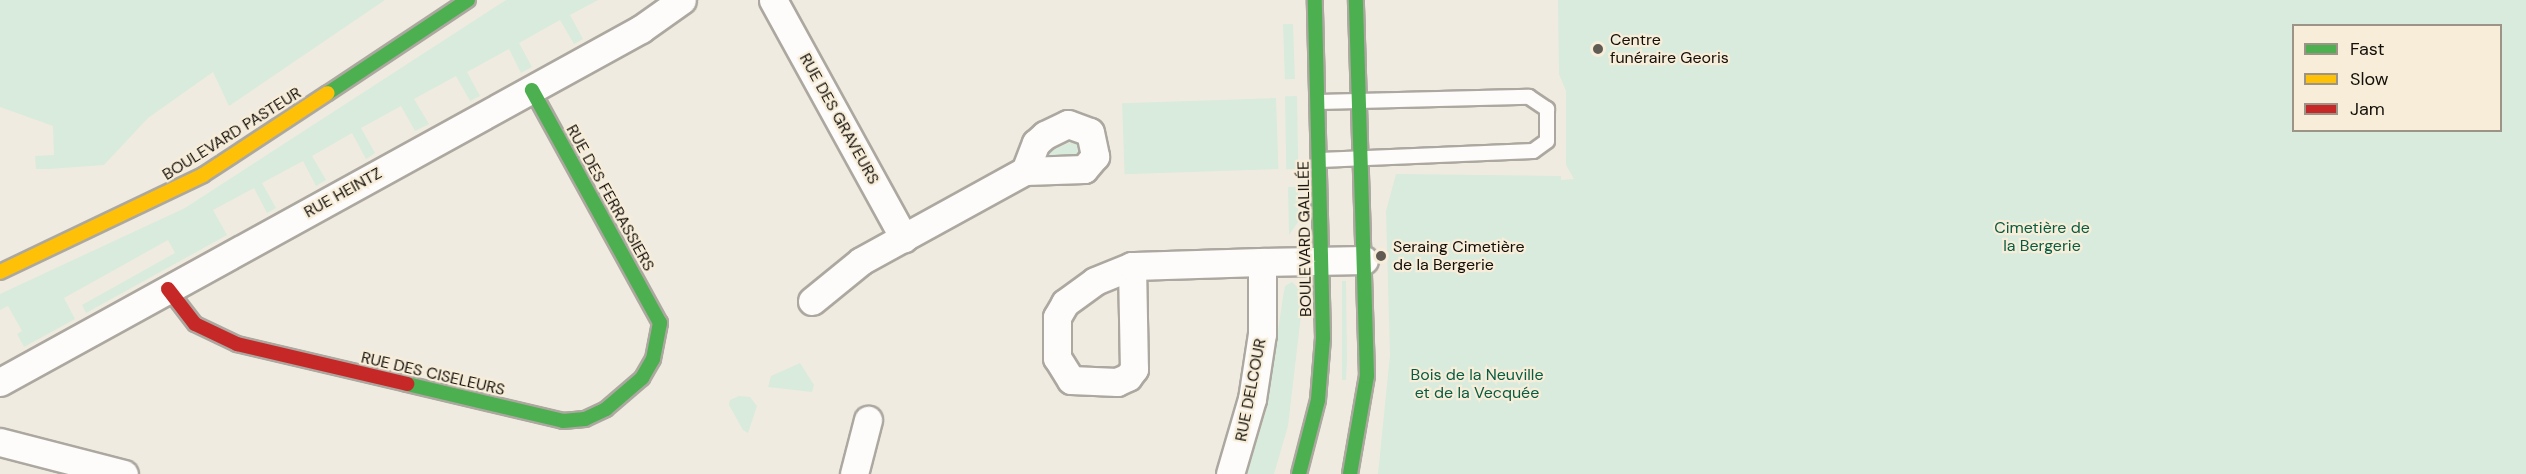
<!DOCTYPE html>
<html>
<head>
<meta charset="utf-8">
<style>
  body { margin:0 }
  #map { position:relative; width:2526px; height:474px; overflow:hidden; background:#f0ebe0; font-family:"DM Sans",sans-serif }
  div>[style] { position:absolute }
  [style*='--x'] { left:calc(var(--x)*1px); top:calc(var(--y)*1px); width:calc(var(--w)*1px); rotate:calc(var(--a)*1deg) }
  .green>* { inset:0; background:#d8ebdc; transform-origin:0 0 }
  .roads { filter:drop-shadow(2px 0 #aca8a0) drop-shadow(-2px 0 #aca8a0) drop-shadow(0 2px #aca8a0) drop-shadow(0 -2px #aca8a0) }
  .lane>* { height:14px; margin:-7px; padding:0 7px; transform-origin:7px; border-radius:7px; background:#fdfcfa }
  .street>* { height:27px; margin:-13.5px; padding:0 13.5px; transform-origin:13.5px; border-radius:13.5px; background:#fdfcfa }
  .fast>* { height:14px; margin:-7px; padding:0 7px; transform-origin:7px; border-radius:7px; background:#4caf50 }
  .slow>* { height:14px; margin:-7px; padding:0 7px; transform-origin:7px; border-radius:7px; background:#ffc107 }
  .jam>* { height:14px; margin:-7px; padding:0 7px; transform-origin:7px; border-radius:7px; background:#c62828 }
  .dots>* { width:16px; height:16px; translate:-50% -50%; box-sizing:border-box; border:3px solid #f7edd9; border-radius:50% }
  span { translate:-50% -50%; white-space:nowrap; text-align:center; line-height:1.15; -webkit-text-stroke:4.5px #f7edd9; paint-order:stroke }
  .poi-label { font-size:16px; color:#130f09 }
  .left { translate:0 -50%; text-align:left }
  .street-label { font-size:16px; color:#130f09 }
  .park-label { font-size:16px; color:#075d42 }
  .legend { position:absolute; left:2292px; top:24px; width:210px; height:108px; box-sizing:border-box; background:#f7edd9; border:2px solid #9c9486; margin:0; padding:8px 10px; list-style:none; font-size:18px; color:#130f09 }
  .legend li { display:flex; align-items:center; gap:12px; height:30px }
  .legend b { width:30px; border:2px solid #9c9486 }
</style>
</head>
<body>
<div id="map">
  <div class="green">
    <i style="clip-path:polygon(0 0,385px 0,229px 106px,213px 72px,148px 118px,104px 165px,49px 169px,36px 169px,35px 156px,54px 155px,53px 126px,0 107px)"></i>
    <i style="clip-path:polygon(506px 0,598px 0,570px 15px,583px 39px,574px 44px,560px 20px,519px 43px,532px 67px,521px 73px,509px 49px,467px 72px,480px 96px,470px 101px,456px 76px,414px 99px,429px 124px,415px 131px,401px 106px,361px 128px,375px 153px,366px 159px,352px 133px,312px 156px,326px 180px,316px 186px,303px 161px,262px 183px,276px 208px,267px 213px,254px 188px,213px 210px,227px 235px,86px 313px,82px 305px,175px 253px,168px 240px,82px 288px,64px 298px,75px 319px,24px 347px,17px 334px,22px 331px,8px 306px,0 310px,0 294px,185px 208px)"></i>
    <i style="clip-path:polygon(evenodd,1558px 0,2526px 0,2526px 474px,1378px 474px,1390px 355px,1386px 211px,1396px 174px,1561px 176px,1561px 180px,1574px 179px,1566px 165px,1566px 91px,1559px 74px,1558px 0,2294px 26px,2500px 26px,2500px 130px,2294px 130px,2294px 26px)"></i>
    <i style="left:1293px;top:24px;width:55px;height:10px;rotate:88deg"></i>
    <i style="left:1297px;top:96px;width:73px;height:12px;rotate:89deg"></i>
    <i style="left:1276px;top:98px;width:71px;height:154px;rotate:88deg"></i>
    <i style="clip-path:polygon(1075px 140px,1082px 150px,1079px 156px,1047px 157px,1047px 153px)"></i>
    <i style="clip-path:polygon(1288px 187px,1298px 187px,1298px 222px,1289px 235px)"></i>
    <i style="clip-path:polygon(1342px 281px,1346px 281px,1347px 360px,1346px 380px,1342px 380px)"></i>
    <i style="clip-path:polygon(1292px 282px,1300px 290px,1301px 315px,1288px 426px,1274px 474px,1247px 474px,1266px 411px,1283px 297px,1285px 286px)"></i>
    <i style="clip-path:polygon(800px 363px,814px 385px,812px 392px,768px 387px,771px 376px)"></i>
    <i style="clip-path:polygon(739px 396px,750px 397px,757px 406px,748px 433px,743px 430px,729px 405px,730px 400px)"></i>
  </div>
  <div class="roads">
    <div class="lane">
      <i style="--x:1318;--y:102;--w:211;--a:-1.4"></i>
      <i style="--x:1529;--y:97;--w:22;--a:34"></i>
      <i style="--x:1547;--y:109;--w:32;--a:90"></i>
      <i style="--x:1547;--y:141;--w:17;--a:144"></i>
      <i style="--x:1533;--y:151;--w:213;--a:177.6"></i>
    </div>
    <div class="street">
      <i style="--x:773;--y:0;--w:272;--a:61.2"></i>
      <i style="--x:1132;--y:266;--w:103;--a:88.9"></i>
      <i style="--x:1134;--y:369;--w:10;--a:127"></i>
      <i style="--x:1128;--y:377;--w:12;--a:156"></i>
      <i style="--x:1117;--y:382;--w:46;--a:-177.5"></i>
      <i style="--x:1071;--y:380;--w:26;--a:-122"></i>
      <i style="--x:1057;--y:358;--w:41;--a:-90"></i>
      <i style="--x:1057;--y:317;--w:16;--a:-60"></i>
      <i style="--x:1065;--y:303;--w:37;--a:-36"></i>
      <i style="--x:1095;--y:281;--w:40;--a:-22"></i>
      <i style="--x:1132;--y:266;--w:130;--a:-1.8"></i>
      <i style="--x:812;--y:301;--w:63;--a:-39.2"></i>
      <i style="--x:861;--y:261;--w:187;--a:-28.8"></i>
      <i style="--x:1025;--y:171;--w:30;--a:-69"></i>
      <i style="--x:1036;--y:143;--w:12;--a:-42"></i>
      <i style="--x:1045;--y:135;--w:25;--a:-26"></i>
      <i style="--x:1068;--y:124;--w:23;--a:20"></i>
      <i style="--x:1090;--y:132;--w:25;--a:78"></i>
      <i style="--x:1095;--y:156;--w:17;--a:130"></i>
      <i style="--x:1084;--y:169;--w:59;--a:178.1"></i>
      <i style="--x:0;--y:382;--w:732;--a:-28.84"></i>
      <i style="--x:641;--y:29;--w:50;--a:-35.3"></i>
      <i style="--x:0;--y:442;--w:128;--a:14.5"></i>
      <i style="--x:854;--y:474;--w:56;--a:-75.5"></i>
      <i style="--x:1230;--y:474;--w:78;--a:-73.7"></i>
      <i style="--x:1252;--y:399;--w:66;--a:-81.3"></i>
      <i style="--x:1262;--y:334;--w:72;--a:-90"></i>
      <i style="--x:1262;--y:262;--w:102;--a:-1.1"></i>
    </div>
    <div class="fast">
      <i style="--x:328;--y:93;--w:168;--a:-33.6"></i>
      <i style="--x:407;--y:384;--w:160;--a:13.3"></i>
      <i style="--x:563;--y:421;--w:22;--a:-5"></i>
      <i style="--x:585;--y:419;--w:23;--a:-25"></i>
      <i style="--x:606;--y:409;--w:48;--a:-40.7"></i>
      <i style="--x:642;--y:378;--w:22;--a:-60"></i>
      <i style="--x:653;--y:359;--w:37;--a:-79"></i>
      <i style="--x:660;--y:323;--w:266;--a:-118.8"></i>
      <i style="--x:1299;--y:474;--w:76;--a:-75.6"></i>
      <i style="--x:1318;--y:400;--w:62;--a:-85.4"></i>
      <i style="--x:1323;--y:338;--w:338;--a:-91.4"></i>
      <i style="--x:1350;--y:474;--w:99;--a:-80.2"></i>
      <i style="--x:1367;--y:376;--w:376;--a:-91.7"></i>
    </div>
    <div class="slow">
      <i style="--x:0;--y:272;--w:225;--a:-25.5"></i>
      <i style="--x:203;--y:175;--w:149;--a:-33.3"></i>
    </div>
    <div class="jam">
      <i style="--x:168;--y:289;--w:44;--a:52.4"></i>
      <i style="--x:195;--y:324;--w:47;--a:25.5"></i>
      <i style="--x:237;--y:344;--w:175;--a:13.2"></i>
    </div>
  </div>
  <div class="dots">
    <i style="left:1598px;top:49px;background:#605c54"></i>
    <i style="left:1381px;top:256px;background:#605c54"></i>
  </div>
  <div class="poi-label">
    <span class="left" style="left:1610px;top:49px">Centre<br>funéraire Georis</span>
    <span class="left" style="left:1393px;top:256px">Seraing Cimetière<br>de la Bergerie</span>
  </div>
  <div class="street-label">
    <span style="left:839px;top:119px;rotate:61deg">RUE DES GRAVEURS</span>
    <span style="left:232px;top:134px;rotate:-32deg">BOULEVARD PASTEUR</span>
    <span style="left:343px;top:193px;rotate:-29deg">RUE HEINTZ</span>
    <span style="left:610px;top:198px;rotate:61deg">RUE DES FERRASSIERS</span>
    <span style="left:1305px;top:239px;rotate:-91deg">BOULEVARD GALILÉE</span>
    <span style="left:433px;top:374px;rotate:13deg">RUE DES CISELEURS</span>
    <span style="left:1251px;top:390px;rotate:-79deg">RUE DELCOUR</span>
  </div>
  <div class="park-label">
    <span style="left:2042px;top:237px">Cimetière de<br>la Bergerie</span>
    <span style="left:1477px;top:384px">Bois de la Neuville<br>et de la Vecquée</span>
  </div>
  <ul class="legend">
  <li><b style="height:8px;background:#4caf50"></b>Fast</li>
  <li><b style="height:8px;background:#ffc107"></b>Slow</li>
  <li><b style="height:8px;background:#c62828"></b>Jam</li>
  </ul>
</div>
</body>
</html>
